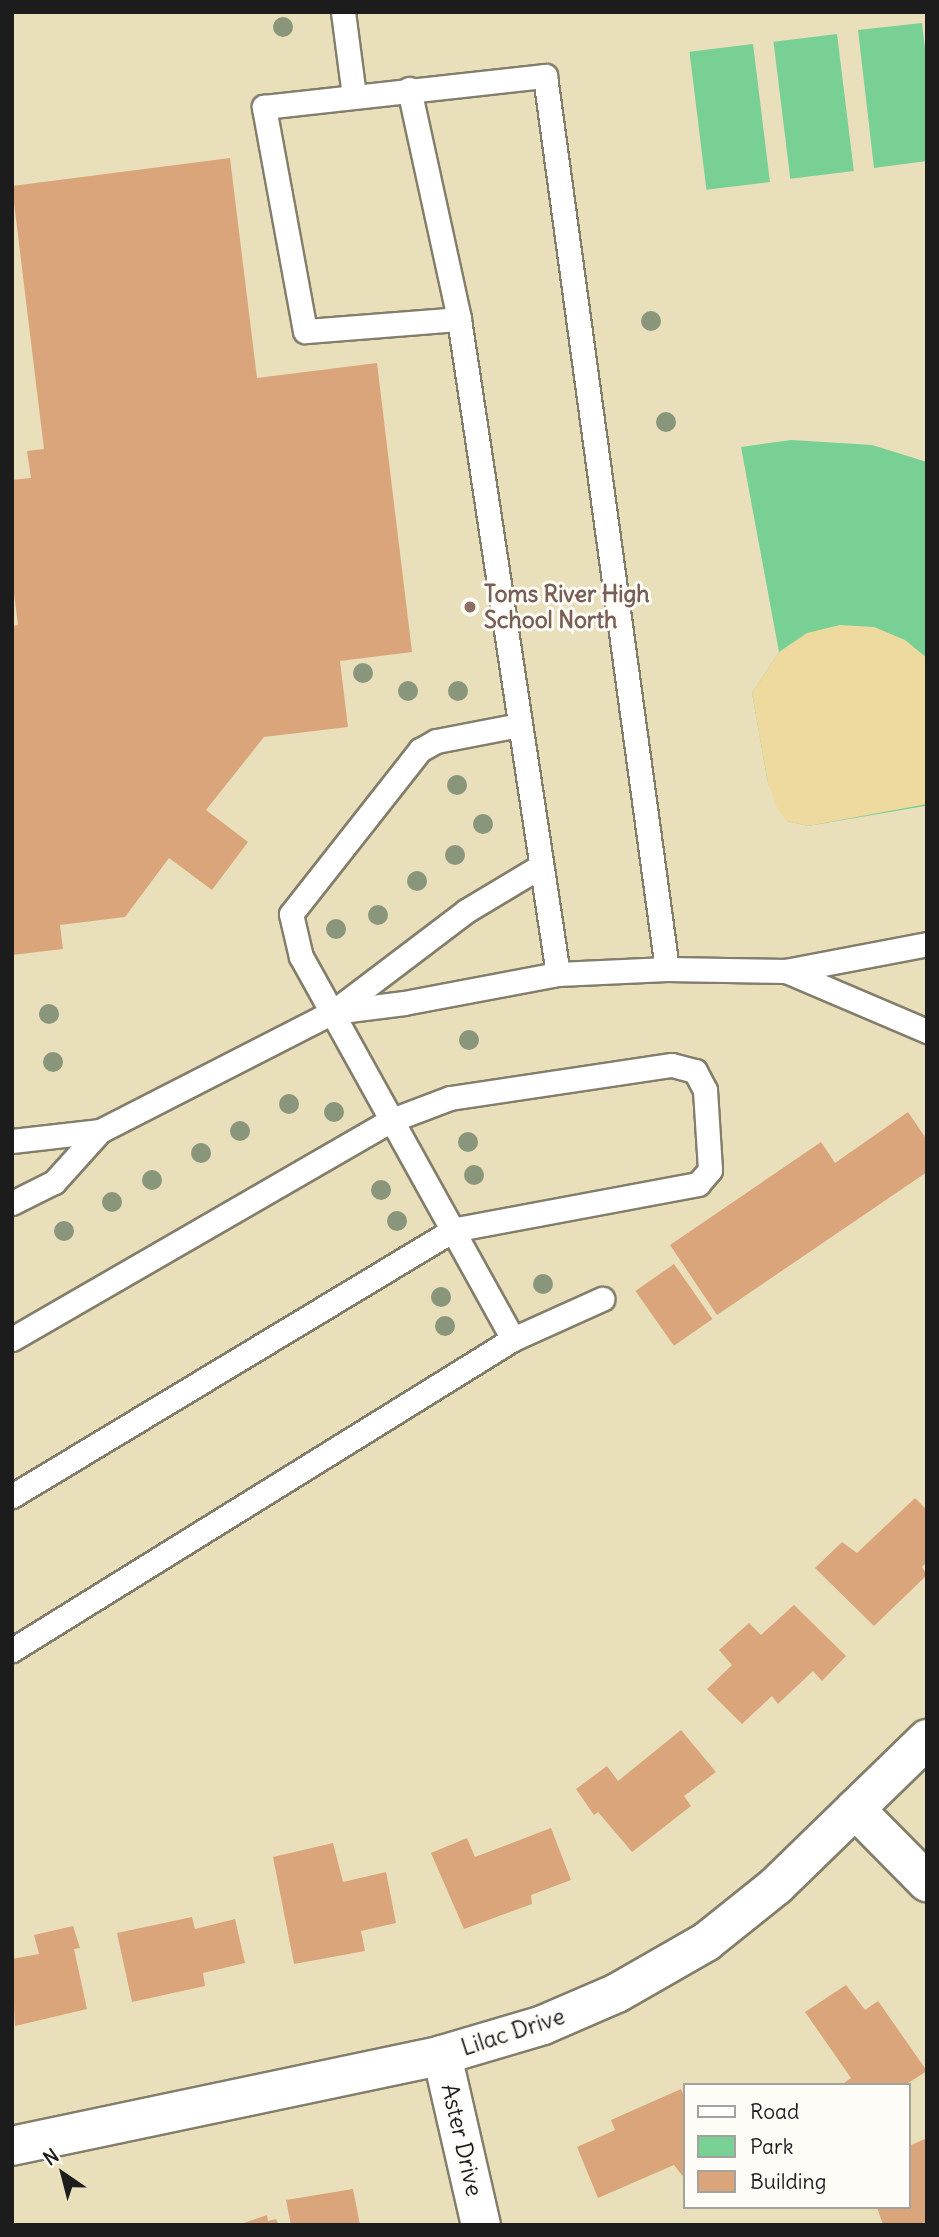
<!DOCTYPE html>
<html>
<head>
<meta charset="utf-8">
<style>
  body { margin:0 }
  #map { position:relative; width:939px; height:2237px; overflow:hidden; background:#eadfbb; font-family:Delius,sans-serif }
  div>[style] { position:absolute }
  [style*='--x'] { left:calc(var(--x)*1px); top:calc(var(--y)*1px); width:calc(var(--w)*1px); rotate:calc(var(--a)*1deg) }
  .green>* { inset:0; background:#78d095; transform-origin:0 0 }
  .sand>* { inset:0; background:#eeda9e }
  .building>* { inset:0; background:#dba57b; transform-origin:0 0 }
  .roads { filter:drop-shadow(2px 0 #837e6c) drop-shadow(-2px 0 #837e6c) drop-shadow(0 2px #837e6c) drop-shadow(0 -2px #837e6c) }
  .service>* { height:23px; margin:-11.5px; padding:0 11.5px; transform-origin:11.5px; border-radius:11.5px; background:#fff }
  .minor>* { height:38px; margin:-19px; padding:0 19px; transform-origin:19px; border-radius:19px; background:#fff }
  .trees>* { width:20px; height:20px; margin:-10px; border-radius:50%; background:#8a967b }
  .dots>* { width:19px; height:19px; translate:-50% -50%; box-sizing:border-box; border:4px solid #fdfcf7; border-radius:50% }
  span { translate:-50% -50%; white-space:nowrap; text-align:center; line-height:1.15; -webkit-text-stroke:6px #fdfcf7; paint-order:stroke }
  .education-label { font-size:23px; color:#785e54; font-weight:700 }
  .left { translate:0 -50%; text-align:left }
  .street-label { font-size:23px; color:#1c1c1c }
  .frame { position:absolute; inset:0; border:14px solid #1c1c1c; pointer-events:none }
  .legend { position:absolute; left:683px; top:2083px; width:228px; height:126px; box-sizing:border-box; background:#fdfcf7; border:2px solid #a3a29f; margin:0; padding:9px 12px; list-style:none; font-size:21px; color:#1c1c1c }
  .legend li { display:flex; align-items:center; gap:14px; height:35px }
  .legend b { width:35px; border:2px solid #a3a29f }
  .north { position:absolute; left:28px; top:2139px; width:70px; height:70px; -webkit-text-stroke:5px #fdfcf7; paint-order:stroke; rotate:325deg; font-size:19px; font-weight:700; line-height:28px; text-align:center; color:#1c1c1c }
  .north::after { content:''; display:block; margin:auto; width:24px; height:32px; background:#1c1c1c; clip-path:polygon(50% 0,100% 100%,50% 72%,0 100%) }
</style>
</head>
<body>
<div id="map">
  <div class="green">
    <i style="clip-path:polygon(922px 23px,927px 66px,927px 161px,874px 168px,858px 30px)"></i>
    <i style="left:837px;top:34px;width:138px;height:64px;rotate:83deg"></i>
    <i style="left:753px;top:44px;width:139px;height:64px;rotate:83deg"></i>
    <i style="clip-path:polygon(791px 440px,872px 445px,927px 462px,925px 806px,808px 826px,787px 821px,768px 783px,752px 693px,779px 652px,741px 447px)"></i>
  </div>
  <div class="sand">
    <i style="clip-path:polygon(840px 625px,874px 627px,905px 640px,927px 658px,927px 804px,808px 826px,787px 821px,777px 808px,768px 783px,752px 693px,779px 652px,807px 633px)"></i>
  </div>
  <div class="building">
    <i style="clip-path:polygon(230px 158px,257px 378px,377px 363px,412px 652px,340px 661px,348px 727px,264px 737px,206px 810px,248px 842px,212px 890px,169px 858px,125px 917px,60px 925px,63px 949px,12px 955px,12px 626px,18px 625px,12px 578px,12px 480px,31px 478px,27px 451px,44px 449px,12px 186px)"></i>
    <i style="clip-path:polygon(908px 1112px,927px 1140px,927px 1172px,717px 1315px,670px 1245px,821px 1142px,835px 1163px)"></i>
    <i style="left:674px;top:1264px;width:67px;height:47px;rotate:55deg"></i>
    <i style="clip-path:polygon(915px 1498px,927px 1510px,927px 1562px,922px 1567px,927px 1575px,874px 1626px,815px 1568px,842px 1542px,857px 1553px)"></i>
    <i style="clip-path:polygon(794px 1605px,846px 1656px,822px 1681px,813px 1671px,778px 1704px,772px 1696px,742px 1724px,707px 1689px,732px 1665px,719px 1650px,749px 1623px,761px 1635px)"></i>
    <i style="clip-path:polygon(681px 1730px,716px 1772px,684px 1796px,691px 1806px,632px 1852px,598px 1812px,594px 1815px,576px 1789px,607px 1766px,618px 1781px)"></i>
    <i style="clip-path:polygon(551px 1828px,571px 1880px,531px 1895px,532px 1904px,464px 1929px,431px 1853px,467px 1838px,475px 1857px)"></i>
    <i style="clip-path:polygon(333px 1843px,343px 1882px,386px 1872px,396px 1923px,361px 1931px,365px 1951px,294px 1964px,273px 1857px)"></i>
    <i style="clip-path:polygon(192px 1917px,195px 1929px,235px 1919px,245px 1963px,203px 1973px,205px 1986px,132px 2002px,117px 1933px)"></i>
    <i style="clip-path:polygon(73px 1926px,80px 1948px,74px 1949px,87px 2009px,15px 2026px,12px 1959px,39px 1954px,34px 1935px)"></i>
    <i style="clip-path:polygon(846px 1985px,865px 2010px,878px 2001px,927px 2071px,905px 2085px,841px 2085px,851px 2078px,805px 2012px)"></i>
    <i style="clip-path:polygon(681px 2089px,685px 2098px,685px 2179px,674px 2165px,598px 2198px,577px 2147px,615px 2130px,611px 2120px)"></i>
    <i style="clip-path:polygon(927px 2138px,927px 2225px,883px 2225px,877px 2207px,909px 2207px,909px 2146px)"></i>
    <i style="clip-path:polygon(353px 2189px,360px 2225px,291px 2225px,286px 2200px)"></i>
    <i style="clip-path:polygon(267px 2215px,268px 2221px,276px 2219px,279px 2225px,238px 2225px)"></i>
  </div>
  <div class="roads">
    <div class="service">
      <i style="--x:343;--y:12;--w:84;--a:82.5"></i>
      <i style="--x:409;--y:89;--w:235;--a:77.7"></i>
      <i style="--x:459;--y:319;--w:662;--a:81.41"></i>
      <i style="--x:459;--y:319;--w:154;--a:175.5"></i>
      <i style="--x:305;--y:331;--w:228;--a:-100.4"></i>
      <i style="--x:264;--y:107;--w:283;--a:-6.3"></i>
      <i style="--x:545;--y:76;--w:901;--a:82.22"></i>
      <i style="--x:786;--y:971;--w:153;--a:23.1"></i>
      <i style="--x:333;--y:1012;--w:72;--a:-7.2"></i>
      <i style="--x:404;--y:1003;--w:157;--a:-10.7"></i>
      <i style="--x:558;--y:974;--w:109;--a:-2.6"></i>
      <i style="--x:667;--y:969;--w:119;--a:1"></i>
      <i style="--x:786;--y:971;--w:144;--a:-10.8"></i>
      <i style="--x:100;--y:1131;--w:262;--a:-27.1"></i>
      <i style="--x:333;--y:1012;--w:167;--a:-37.2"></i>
      <i style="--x:466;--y:911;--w:87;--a:-31"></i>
      <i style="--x:12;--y:1141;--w:89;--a:-6.5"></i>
      <i style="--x:100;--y:1131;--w:69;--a:132"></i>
      <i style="--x:54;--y:1182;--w:47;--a:153.4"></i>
      <i style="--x:12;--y:1339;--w:439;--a:-30"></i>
      <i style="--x:392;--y:1120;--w:62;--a:-20.8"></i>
      <i style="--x:450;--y:1098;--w:224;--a:-8.5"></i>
      <i style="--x:672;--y:1065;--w:24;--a:15"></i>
      <i style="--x:695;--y:1071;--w:21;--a:62"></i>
      <i style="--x:705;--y:1090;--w:80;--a:86.4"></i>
      <i style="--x:710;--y:1170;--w:18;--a:131"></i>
      <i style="--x:698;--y:1184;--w:249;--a:169.4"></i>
      <i style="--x:453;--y:1230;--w:515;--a:148.9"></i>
      <i style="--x:513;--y:1339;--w:98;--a:-24.2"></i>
      <i style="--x:12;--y:1650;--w:590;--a:-31.83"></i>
      <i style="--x:513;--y:1339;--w:437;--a:-119"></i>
      <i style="--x:301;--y:957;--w:44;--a:-103.1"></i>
      <i style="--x:291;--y:914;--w:209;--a:-51.8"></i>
      <i style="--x:420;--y:750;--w:18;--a:-29"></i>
      <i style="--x:436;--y:741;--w:85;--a:-10.9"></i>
    </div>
    <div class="minor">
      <i style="--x:855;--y:1809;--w:103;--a:45.4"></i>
      <i style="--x:442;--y:2055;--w:174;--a:77.1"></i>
      <i style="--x:12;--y:2146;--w:440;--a:-11.9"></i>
      <i style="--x:442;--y:2055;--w:105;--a:-16.5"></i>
      <i style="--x:543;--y:2025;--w:81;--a:-23.4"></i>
      <i style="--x:617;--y:1993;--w:103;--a:-29.8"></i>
      <i style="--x:706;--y:1942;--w:90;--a:-38.7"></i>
      <i style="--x:776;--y:1886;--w:211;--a:-44.2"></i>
    </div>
  </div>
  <div class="trees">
    <i style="left:283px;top:27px"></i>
    <i style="left:651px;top:321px"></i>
    <i style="left:666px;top:422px"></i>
    <i style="left:363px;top:673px"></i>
    <i style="left:408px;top:691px"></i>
    <i style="left:458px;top:691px"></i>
    <i style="left:457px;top:785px"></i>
    <i style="left:483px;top:824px"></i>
    <i style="left:455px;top:855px"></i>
    <i style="left:417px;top:881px"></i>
    <i style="left:378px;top:915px"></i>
    <i style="left:336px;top:929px"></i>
    <i style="left:49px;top:1014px"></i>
    <i style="left:469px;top:1040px"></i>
    <i style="left:53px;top:1062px"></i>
    <i style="left:289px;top:1104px"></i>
    <i style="left:334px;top:1112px"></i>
    <i style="left:240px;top:1131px"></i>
    <i style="left:468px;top:1142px"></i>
    <i style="left:201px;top:1153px"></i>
    <i style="left:474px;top:1175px"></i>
    <i style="left:152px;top:1180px"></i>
    <i style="left:381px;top:1190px"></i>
    <i style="left:112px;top:1202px"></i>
    <i style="left:397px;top:1221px"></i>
    <i style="left:64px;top:1231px"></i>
    <i style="left:543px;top:1284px"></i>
    <i style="left:441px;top:1297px"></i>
    <i style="left:445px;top:1326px"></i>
  </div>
  <div class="dots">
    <i style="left:470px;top:607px;background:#8d6e63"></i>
  </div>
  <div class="education-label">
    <span class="left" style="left:484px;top:607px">Toms River High<br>School North</span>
  </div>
  <div class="street-label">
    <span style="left:513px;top:2032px;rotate:-18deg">Lilac Drive</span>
    <span style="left:462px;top:2140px;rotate:77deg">Aster Drive</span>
  </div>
  <div class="frame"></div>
  <ul class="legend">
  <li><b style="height:9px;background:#fff"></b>Road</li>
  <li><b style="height:19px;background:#78d095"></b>Park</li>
  <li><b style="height:19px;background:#dba57b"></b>Building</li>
  </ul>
  <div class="north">N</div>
</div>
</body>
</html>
